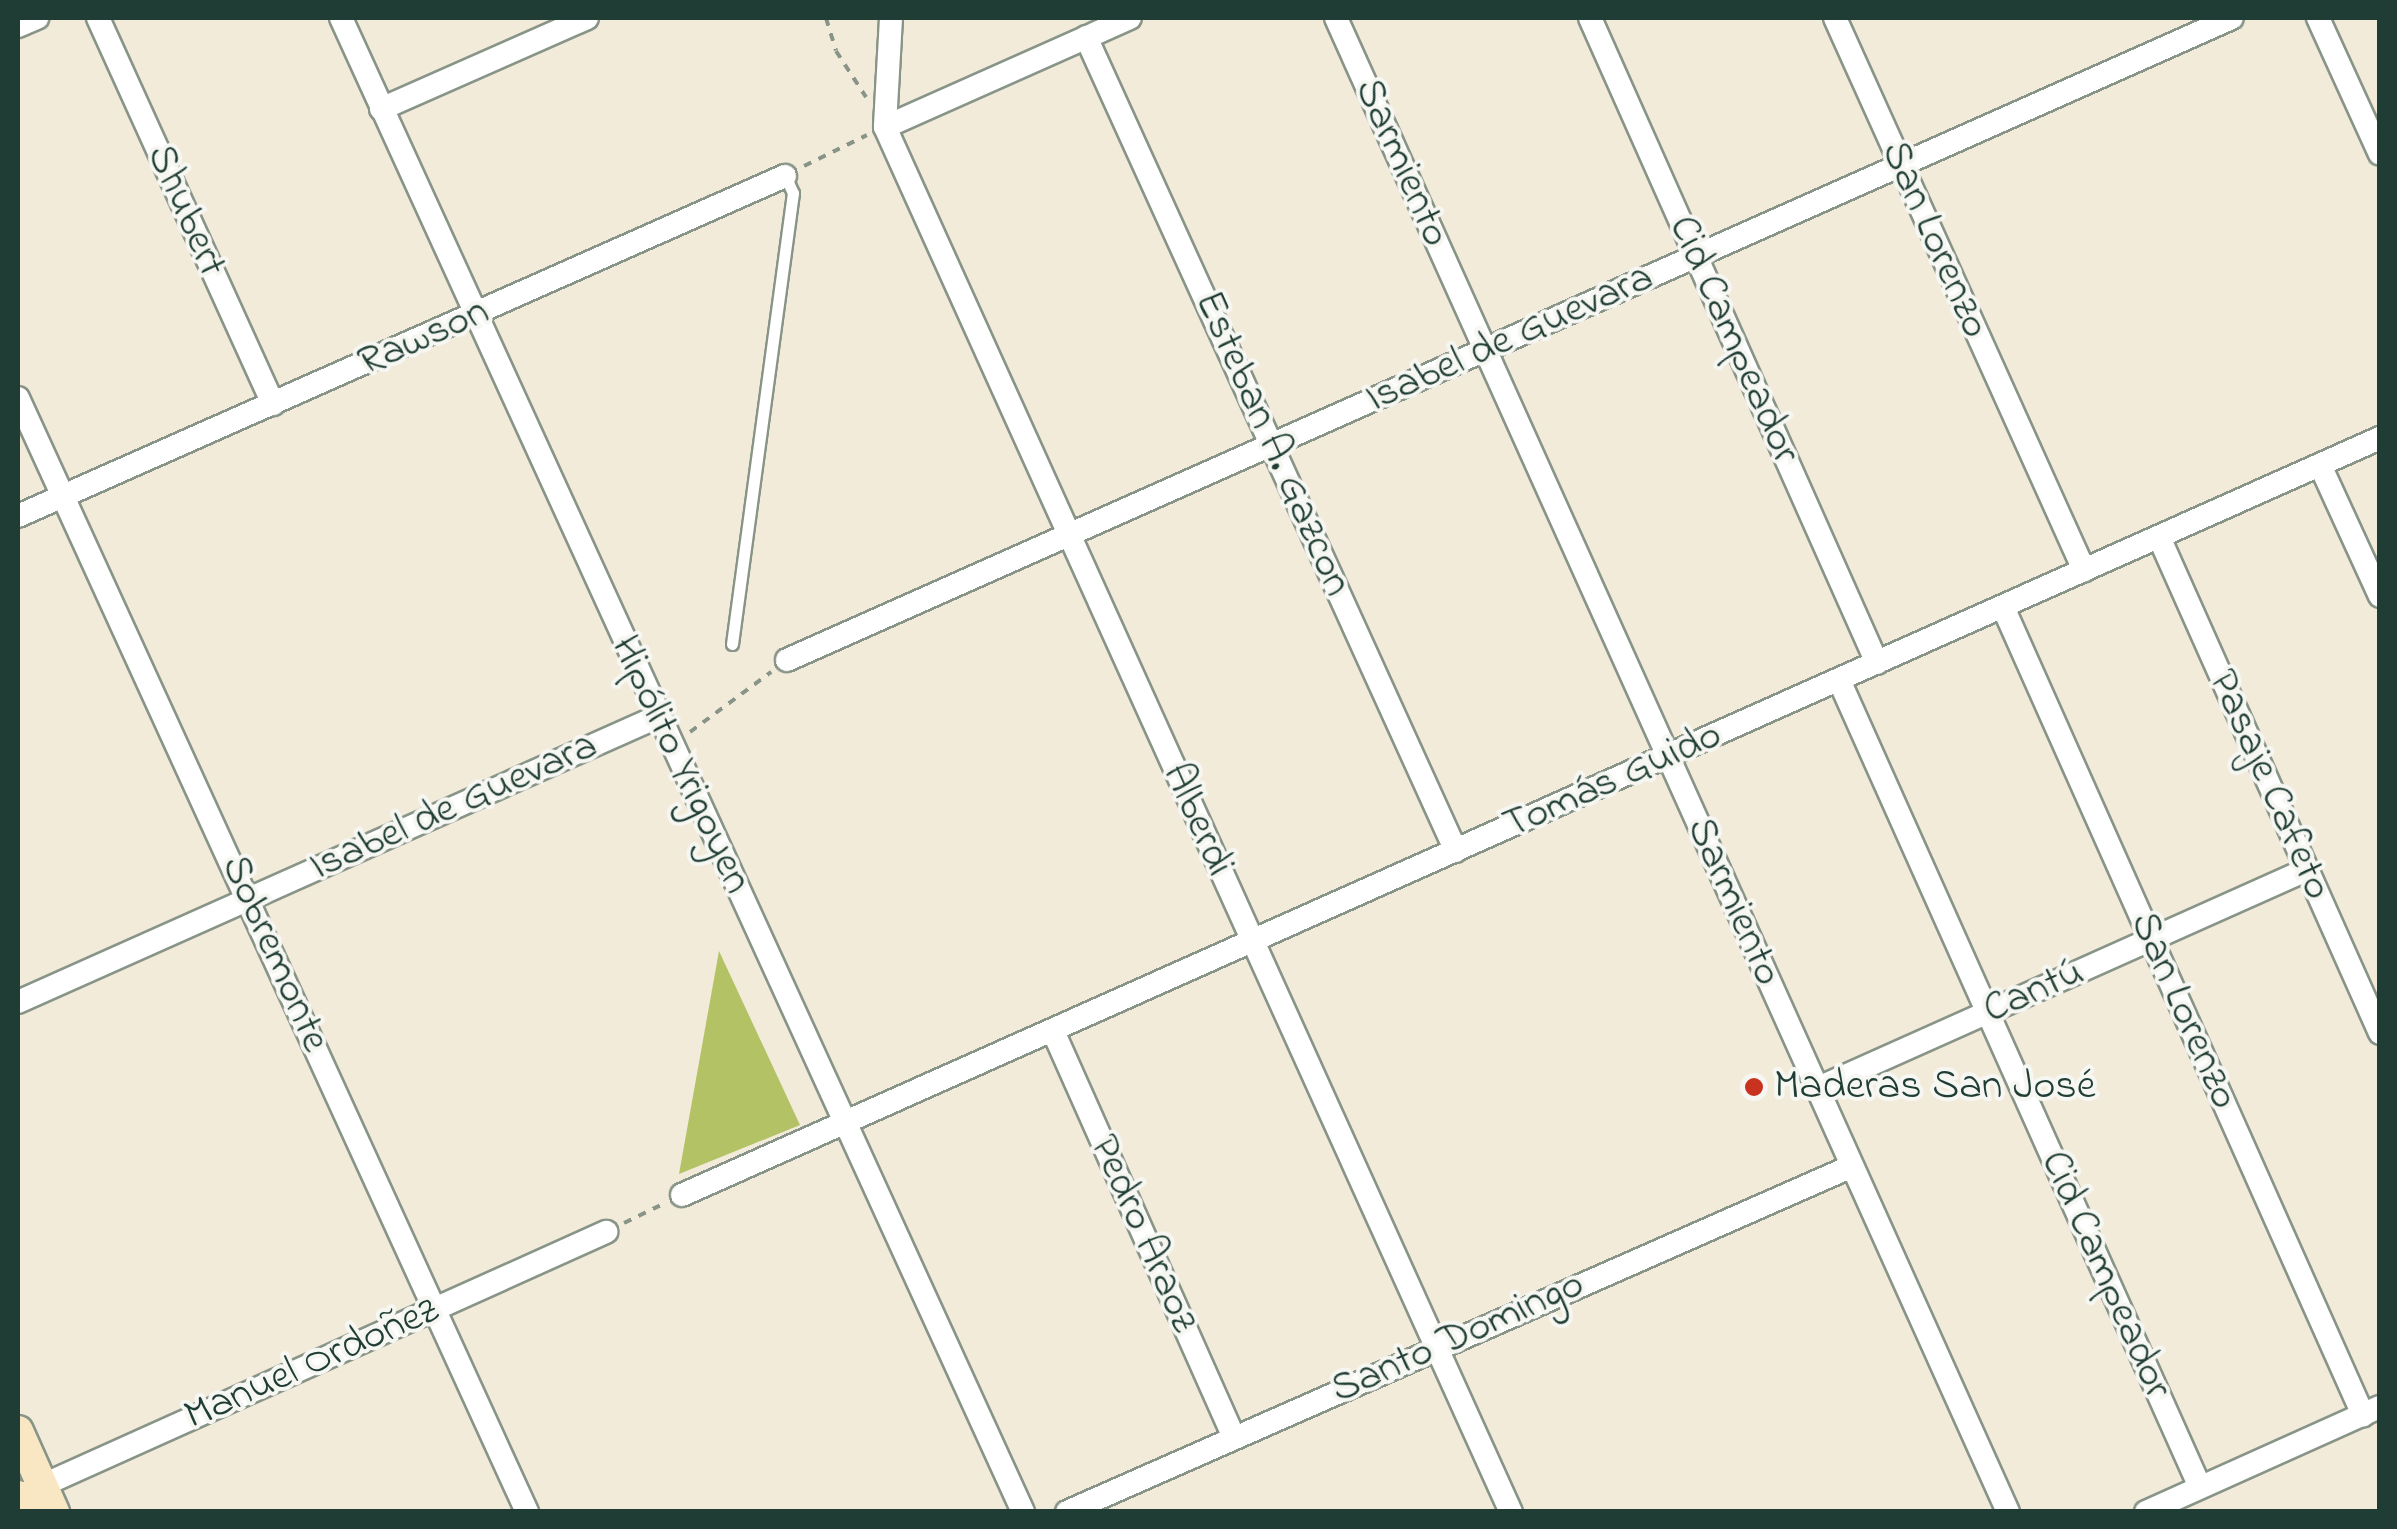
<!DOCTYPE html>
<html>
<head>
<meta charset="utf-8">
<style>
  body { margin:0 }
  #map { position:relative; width:2397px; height:1529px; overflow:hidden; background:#f2ebda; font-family:"Indie Flower",sans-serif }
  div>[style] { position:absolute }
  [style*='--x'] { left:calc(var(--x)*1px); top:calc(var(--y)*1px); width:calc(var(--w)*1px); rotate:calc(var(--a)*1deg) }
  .green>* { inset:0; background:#b2c264 }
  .path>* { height:4px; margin-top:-2px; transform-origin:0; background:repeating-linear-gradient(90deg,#889487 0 8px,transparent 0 16px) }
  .roads { filter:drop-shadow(2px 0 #889487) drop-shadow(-2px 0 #889487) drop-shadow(0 2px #889487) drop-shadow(0 -2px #889487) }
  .lane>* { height:11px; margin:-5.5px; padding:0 5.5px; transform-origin:5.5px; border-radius:5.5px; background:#fff }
  .street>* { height:22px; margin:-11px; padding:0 11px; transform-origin:11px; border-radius:11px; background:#fff }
  .secondary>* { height:30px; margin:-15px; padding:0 15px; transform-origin:15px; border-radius:15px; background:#f9e7c3 }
  .dots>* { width:28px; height:28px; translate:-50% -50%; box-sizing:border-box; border:5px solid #f6f6f2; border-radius:50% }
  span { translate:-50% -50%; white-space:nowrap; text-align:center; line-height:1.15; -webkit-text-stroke:8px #f6f6f2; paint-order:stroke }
  .street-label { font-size:42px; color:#1f3d34 }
  .poi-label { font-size:42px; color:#1f3d34 }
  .left { translate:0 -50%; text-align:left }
  .frame { position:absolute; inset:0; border:20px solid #1f3d34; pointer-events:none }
</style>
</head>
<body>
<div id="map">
  <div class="green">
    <i style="clip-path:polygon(719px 951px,800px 1125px,679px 1174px)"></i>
  </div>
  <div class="path">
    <i style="--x:826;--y:18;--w:34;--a:73"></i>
    <i style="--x:836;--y:51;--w:55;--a:56.9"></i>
    <i style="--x:804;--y:166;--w:70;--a:-26.2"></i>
    <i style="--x:690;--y:732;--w:101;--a:-36.5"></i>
    <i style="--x:624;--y:1223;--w:46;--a:-26"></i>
  </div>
  <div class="roads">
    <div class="lane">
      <i style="--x:732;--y:644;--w:455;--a:-82.3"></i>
      <i style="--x:793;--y:193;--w:19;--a:-115"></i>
    </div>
    <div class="street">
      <i style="--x:98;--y:18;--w:424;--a:65.6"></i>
      <i style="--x:341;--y:18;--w:1642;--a:65.46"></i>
      <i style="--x:891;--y:18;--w:109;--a:93.2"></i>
      <i style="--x:885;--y:127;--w:1520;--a:65.68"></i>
      <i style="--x:1336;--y:18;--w:1638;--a:65.78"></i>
      <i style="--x:1590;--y:18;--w:706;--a:66.01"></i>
      <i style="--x:1835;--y:18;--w:606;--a:65.72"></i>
      <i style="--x:2318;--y:18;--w:149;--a:65.5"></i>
      <i style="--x:18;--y:26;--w:21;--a:-23"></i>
      <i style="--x:1086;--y:37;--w:894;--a:65.56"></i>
      <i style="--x:381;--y:109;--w:225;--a:-23.8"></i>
      <i style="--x:885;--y:127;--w:268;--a:-24"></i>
      <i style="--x:18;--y:398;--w:1225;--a:65.44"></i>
      <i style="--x:2320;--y:465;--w:144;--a:65.4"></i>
      <i style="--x:18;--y:516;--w:839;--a:-23.91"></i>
      <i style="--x:2159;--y:537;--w:543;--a:65.98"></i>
      <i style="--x:2003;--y:607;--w:885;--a:65.98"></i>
      <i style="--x:787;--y:660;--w:1581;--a:-23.96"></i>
      <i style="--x:1839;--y:680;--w:884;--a:65.9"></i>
      <i style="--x:18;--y:1002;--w:700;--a:-24.04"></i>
      <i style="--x:1053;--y:1031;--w:445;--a:66"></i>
      <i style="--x:1816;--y:1089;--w:537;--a:-24.08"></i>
      <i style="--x:682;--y:1195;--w:1859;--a:-24.03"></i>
      <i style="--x:30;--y:1491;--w:632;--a:-24.21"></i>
      <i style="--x:1067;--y:1512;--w:856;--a:-23.78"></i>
      <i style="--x:2146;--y:1512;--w:256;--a:-24.2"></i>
    </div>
    <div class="secondary">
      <i style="--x:18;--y:1431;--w:89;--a:66"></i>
      <i style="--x:18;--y:1496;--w:17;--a:66"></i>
    </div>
  </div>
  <div class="dots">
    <i style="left:1754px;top:1087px;background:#c8321e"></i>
  </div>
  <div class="street-label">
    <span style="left:1401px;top:163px;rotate:66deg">Sarmiento</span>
    <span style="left:185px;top:211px;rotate:66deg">Shubert</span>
    <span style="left:1934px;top:240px;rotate:66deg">San Lorenzo</span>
    <span style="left:424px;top:338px;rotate:-24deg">Rawson</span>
    <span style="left:1510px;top:339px;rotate:-24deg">Isabel de Guevara</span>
    <span style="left:1733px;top:340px;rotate:66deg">Cid Campeador</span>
    <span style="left:1272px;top:444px;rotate:66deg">Esteban A. Gazcon</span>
    <span style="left:680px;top:765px;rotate:65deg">Hipólito Yrigoyen</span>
    <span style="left:1613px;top:781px;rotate:-24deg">Tomás Guido</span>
    <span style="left:2269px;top:785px;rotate:66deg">Pasaje Cafeto</span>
    <span style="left:454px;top:807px;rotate:-24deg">Isabel de Guevara</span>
    <span style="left:1197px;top:820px;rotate:66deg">Alberdi</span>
    <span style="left:1733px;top:902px;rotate:66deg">Sarmiento</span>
    <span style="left:274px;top:954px;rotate:66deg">Sobremonte</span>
    <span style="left:2034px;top:992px;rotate:-24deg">Cantú</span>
    <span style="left:2183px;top:1011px;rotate:66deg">San Lorenzo</span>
    <span style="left:1143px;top:1234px;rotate:66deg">Pedro Araoz</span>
    <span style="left:2105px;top:1275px;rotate:66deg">Cid Campeador</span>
    <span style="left:1458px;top:1338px;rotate:-24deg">Santo Domingo</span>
    <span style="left:312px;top:1364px;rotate:-24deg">Manuel Ordoñez</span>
  </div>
  <div class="poi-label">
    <span class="left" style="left:1774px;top:1087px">Maderas San José</span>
  </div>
  <div class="frame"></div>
</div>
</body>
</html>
